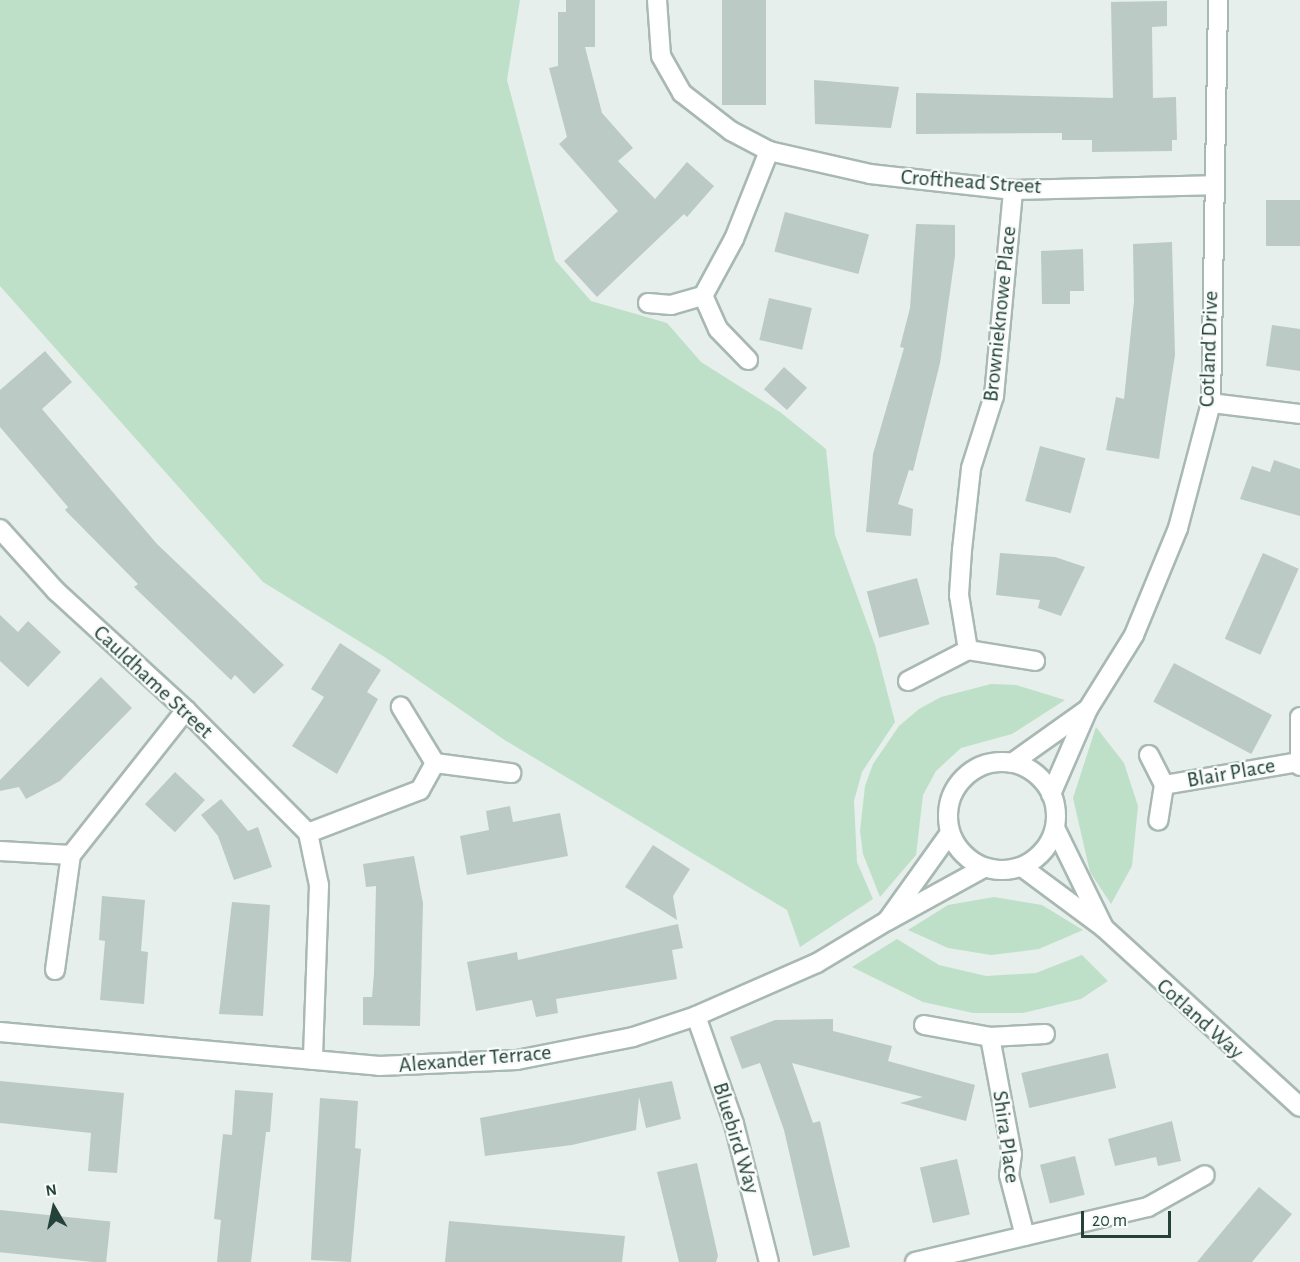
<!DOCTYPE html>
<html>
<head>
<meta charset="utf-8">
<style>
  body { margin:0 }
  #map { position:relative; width:1300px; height:1262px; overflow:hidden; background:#e6efeb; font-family:"Alegreya Sans",sans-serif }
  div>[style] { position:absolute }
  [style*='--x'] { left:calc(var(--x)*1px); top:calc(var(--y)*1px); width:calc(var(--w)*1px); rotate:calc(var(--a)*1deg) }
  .green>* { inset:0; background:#bfe0c8 }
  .building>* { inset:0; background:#bbcac4; transform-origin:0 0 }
  .roads { filter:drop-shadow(2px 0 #a8b8b2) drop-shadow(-2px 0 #a8b8b2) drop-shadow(0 2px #a8b8b2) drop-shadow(0 -2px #a8b8b2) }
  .minor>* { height:18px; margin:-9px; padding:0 9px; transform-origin:9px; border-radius:9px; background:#fff }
  .minor>.ring { margin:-9px; padding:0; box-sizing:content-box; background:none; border:18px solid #fff; border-radius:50% }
  span { translate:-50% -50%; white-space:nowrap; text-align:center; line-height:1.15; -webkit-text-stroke:4.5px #f7fbf9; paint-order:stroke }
  .street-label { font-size:22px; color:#24423a }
  .north { position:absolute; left:24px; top:1178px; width:60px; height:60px; -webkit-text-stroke:4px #f7fbf9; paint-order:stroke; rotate:351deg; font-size:16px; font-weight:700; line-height:24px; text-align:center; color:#24423a }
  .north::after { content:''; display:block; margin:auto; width:21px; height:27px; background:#24423a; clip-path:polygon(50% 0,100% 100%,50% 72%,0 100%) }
  .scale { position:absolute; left:1081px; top:1211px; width:90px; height:27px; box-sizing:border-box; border:3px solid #24423a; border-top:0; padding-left:8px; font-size:18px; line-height:21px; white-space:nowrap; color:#24423a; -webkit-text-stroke:4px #f7fbf9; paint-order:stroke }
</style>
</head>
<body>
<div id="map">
  <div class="green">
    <i style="clip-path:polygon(0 0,520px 0,507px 80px,555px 260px,591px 301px,667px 323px,701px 362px,780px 412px,826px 449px,835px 535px,875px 645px,895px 722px,862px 772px,854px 801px,857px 862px,873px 899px,800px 947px,787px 910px,503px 739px,383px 656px,263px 582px,0 286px)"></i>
    <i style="clip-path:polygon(991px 684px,1016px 685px,1065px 700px,1012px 734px,961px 748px,936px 771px,923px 795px,916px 855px,880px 897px,863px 854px,860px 831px,865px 786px,873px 764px,899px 726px,919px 709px,941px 697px)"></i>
    <i style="clip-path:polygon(1096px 727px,1124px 763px,1138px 806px,1132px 866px,1111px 904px,1090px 872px,1073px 798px)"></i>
    <i style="clip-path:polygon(994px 897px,1042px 905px,1083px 930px,1039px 949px,991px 955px,948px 948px,908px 930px,948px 905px)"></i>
    <i style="clip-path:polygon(897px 939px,939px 965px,986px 976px,1036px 973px,1082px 955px,1108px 981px,1081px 999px,1023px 1013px,973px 1013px,923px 1002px,852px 967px)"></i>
  </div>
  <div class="building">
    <i style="clip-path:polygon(566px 0,595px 0,595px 47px,585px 47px,602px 113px,633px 148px,618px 161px,655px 199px,687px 162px,714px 186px,687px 217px,684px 214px,597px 297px,564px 261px,618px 211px,559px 144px,567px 137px,549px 68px,558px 66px,558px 12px,566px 12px)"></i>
    <i style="left:722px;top:0;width:44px;height:105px"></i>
    <i style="clip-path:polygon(1167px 1px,1167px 26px,1152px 27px,1153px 98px,1176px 97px,1177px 140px,1172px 140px,1172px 151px,1092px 152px,1092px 140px,1062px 140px,1062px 133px,916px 134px,916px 93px,1113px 98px,1111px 2px)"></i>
    <i style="clip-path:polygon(814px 80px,899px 87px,891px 128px,815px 124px)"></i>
    <i style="left:1300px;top:200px;width:46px;height:34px;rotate:90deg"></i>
    <i style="left:785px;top:212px;width:87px;height:41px;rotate:15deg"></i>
    <i style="clip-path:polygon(916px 224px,955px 225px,955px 256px,940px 363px,913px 471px,909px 470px,898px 504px,913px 509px,911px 536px,866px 532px,873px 454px,904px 348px,900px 347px,910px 308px)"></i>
    <i style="clip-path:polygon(1172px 242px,1175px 355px,1159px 459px,1106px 450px,1116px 397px,1124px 399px,1134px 301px,1133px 244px)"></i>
    <i style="clip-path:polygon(1083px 249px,1084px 291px,1070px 291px,1070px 304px,1042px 304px,1041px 251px)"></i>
    <i style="left:769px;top:298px;width:44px;height:43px;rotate:13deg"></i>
    <i style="clip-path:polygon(1272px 325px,1300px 329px,1300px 371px,1266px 366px)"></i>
    <i style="clip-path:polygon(45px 351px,72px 382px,42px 409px,157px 544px,284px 665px,254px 694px,235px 675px,231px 680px,134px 587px,138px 584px,65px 510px,68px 507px,0 427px,0 390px)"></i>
    <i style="left:784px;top:367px;width:31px;height:30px;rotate:42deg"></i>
    <i style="left:1040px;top:446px;width:47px;height:57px;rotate:15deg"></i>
    <i style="clip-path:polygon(1274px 460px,1300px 469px,1300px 516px,1240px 499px,1252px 466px,1270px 472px)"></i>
    <i style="clip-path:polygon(1000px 553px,1055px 557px,1085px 567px,1061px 616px,1038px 608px,1040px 600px,996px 595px)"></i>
    <i style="left:1263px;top:553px;width:39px;height:94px;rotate:24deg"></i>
    <i style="left:917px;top:578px;width:48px;height:52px;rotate:75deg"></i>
    <i style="clip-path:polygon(0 615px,18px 632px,28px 621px,61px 652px,28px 687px,0 661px)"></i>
    <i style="clip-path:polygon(340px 643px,381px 670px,367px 692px,378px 699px,337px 774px,292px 746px,324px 697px,311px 689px)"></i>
    <i style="left:1174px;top:663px;width:111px;height:44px;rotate:28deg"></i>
    <i style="clip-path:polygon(101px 677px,132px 708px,60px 781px,26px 799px,19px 787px,0 791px,0 780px)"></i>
    <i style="left:175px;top:772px;width:41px;height:44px;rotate:43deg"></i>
    <i style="clip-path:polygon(221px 799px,248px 831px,258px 827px,272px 867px,234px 880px,218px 836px,201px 815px)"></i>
    <i style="clip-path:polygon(510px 806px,513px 822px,560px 813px,568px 856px,467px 875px,460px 836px,489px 830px,486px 811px)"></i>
    <i style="clip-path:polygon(653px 845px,690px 869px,673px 896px,677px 920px,625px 887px)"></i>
    <i style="clip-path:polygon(414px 856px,423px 903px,420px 1026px,363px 1025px,363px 997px,372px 997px,374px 974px,376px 886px,366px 887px,363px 864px)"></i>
    <i style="clip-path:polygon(102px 896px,145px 900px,141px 951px,148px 952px,144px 1004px,100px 1000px,105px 941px,99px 940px)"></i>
    <i style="clip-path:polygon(232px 902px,270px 905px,263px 1016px,219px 1014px)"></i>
    <i style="clip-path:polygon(678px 924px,683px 948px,672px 950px,677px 979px,556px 999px,558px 1013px,536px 1017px,532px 1000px,476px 1011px,467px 962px,517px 952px,518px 960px)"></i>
    <i style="clip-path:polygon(833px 1019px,833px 1031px,892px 1046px,888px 1061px,975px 1085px,966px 1121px,900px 1103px,923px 1097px,792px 1063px,813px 1123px,820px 1121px,850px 1247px,813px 1256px,784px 1130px,760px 1063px,742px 1069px,730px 1037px,775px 1020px)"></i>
    <i style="left:1108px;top:1053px;width:36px;height:89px;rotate:77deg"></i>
    <i style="clip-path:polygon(0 1081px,124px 1093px,117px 1173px,88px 1171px,91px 1133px,0 1123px)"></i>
    <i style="clip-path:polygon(672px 1081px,681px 1119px,646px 1128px,639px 1097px,636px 1130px,572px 1145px,485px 1156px,480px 1118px)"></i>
    <i style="clip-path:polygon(235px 1090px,273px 1093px,270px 1132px,266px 1132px,251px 1262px,217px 1262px,221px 1220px,214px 1219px,223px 1134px,232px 1135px)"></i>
    <i style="clip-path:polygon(320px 1098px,358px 1101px,355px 1148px,361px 1149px,351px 1262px,311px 1260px)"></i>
    <i style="clip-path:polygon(1172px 1121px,1181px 1161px,1158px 1166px,1156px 1157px,1115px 1166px,1108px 1139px)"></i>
    <i style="left:1075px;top:1156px;width:40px;height:36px;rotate:76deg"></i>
    <i style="left:957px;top:1159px;width:57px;height:38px;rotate:77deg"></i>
    <i style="clip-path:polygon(697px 1163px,718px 1256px,716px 1262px,679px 1262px,657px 1172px)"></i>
    <i style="clip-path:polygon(1259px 1187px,1292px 1214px,1252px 1262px,1197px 1262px)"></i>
    <i style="left:0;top:1210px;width:111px;height:42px;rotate:6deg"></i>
    <i style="clip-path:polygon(449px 1221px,625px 1236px,622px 1262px,445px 1262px)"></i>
  </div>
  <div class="roads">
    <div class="minor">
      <i style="--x:657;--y:0;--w:56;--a:85.9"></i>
      <i style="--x:661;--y:56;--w:43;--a:60.4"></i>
      <i style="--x:682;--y:93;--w:62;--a:37.8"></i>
      <i style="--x:731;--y:131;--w:43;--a:27.8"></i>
      <i style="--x:769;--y:151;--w:104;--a:12.8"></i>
      <i style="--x:870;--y:174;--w:144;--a:6.4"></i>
      <i style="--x:1013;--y:190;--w:199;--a:-1.4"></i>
      <i style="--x:648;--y:303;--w:23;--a:5"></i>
      <i style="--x:671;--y:305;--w:33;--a:-16"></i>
      <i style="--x:748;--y:360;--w:43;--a:-134.1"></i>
      <i style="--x:718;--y:329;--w:36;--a:-114"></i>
      <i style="--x:703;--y:296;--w:65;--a:-61.5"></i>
      <i style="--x:734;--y:239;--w:95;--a:-68.3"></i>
      <i style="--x:1211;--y:403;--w:90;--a:7"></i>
      <i style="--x:0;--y:529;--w:84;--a:47.9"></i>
      <i style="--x:56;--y:591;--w:176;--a:42.5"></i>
      <i style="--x:186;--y:710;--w:173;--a:45.2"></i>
      <i style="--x:308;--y:833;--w:53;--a:78.1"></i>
      <i style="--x:319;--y:885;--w:175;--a:92"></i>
      <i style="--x:968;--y:650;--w:68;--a:9.3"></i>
      <i style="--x:908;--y:681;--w:68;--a:-27.3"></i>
      <i style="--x:968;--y:650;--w:56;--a:-99.3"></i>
      <i style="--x:959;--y:595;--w:45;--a:-86.2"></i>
      <i style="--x:962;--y:550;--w:82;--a:-83.7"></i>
      <i style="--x:971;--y:468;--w:76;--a:-72.3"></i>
      <i style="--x:994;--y:396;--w:207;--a:-84.7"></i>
      <i style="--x:1088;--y:709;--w:87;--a:-58.1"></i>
      <i style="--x:1134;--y:635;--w:116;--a:-67.6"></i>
      <i style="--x:1178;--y:528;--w:129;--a:-75.2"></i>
      <i style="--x:1211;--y:403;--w:403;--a:-89"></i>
      <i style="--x:1300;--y:717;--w:49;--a:90"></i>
      <i style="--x:1149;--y:755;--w:34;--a:63"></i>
      <i style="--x:1164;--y:785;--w:36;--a:99"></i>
      <i class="ring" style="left:948px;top:762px;width:90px;height:90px"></i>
      <i style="--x:435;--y:763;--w:77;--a:7.5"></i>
      <i style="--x:1012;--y:763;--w:93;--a:-35.4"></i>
      <i style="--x:1088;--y:709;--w:93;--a:113.5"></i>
      <i style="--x:1164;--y:785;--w:136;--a:-9.7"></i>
      <i style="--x:308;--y:833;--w:120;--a:-21"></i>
      <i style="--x:420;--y:790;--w:31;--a:-61"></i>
      <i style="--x:435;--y:763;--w:66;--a:-121.3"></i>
      <i style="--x:950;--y:833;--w:108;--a:125.6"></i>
      <i style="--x:887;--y:921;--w:111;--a:-28.7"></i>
      <i style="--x:0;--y:851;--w:71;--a:3.2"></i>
      <i style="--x:1022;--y:867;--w:102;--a:36.6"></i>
      <i style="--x:1104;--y:928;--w:111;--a:-116.1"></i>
      <i style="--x:1104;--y:928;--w:265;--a:42.4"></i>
      <i style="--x:55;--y:970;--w:116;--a:-82.1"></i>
      <i style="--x:71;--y:855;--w:185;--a:-51.6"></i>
      <i style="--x:696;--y:1016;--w:114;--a:70.6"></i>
      <i style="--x:734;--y:1124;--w:142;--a:75.8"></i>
      <i style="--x:924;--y:1025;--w:67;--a:10.3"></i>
      <i style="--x:990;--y:1037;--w:55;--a:-3.1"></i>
      <i style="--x:0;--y:1032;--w:381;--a:5.1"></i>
      <i style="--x:379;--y:1066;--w:138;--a:-2.5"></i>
      <i style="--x:517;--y:1060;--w:118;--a:-11.2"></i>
      <i style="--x:633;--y:1037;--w:66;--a:-18.4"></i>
      <i style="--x:696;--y:1016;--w:132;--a:-23.7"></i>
      <i style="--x:817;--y:963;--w:82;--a:-31"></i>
      <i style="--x:990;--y:1037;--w:119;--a:79.4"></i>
      <i style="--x:1012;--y:1154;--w:21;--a:98"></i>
      <i style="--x:1009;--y:1175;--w:63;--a:75.3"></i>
      <i style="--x:915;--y:1262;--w:239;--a:-13.3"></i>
      <i style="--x:1148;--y:1207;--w:65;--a:-29.3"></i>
    </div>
  </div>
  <div class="street-label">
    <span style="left:971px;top:182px;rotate:4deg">Crofthead Street</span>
    <span style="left:1000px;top:314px;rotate:-84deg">Brownieknowe Place</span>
    <span style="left:1209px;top:349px;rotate:-88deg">Cotland Drive</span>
    <span style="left:153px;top:682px;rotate:43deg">Cauldhame Street</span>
    <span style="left:1231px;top:773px;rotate:-10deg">Blair Place</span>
    <span style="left:1200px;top:1019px;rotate:42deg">Cotland Way</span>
    <span style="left:475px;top:1059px;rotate:-5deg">Alexander Terrace</span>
    <span style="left:1006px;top:1137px;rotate:82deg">Shira Place</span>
    <span style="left:736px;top:1138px;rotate:73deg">Bluebird Way</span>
  </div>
  <div class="north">N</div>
  <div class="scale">20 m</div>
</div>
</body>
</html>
